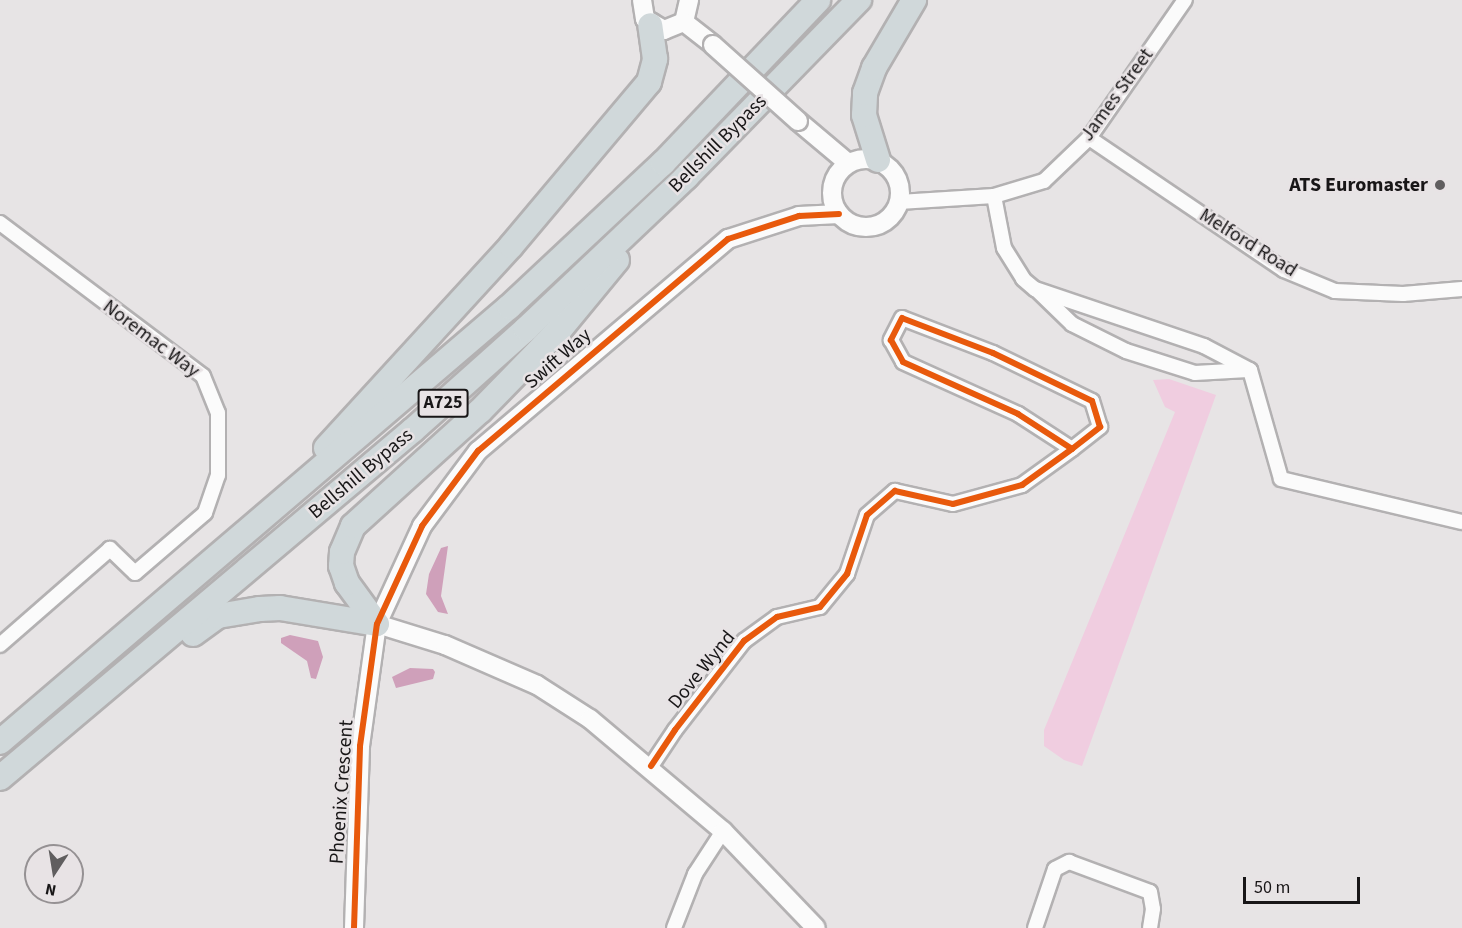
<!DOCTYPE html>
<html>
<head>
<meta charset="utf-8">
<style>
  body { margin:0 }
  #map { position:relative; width:1462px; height:928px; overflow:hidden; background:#e7e4e5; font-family:"Source Sans 3",sans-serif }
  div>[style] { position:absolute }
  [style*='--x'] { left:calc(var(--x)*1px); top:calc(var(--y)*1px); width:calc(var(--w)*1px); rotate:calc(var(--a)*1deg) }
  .green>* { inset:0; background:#f0cde0 }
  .water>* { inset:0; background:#cfa0ba }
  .roads { filter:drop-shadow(2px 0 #b3b1b2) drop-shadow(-2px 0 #b3b1b2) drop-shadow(0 2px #b3b1b2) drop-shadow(0 -2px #b3b1b2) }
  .minor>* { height:14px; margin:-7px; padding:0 7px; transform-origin:7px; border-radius:7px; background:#fbfbfb }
  .tertiary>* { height:18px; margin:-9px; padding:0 9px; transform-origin:9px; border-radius:9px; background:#fbfbfb }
  .tertiary>.ring { margin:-9px; padding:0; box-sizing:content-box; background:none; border:18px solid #fbfbfb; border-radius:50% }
  .trunk>* { height:24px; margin:-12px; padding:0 12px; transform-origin:12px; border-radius:12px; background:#d0d8da }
  .bridges { filter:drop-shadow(2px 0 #b3b1b2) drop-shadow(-2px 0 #b3b1b2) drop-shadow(0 2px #b3b1b2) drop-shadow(0 -2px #b3b1b2) }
  .tertiary-bridge>* { height:18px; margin:-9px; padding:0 9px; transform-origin:9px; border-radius:9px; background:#fbfbfb }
  .cycleway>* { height:6px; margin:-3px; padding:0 3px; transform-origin:3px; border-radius:3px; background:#e8590c }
  .dots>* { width:16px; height:16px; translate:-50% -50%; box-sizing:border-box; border:3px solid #e8e3e5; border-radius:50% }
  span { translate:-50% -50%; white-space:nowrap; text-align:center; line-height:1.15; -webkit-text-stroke:5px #e8e3e5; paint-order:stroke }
  .shield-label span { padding:2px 4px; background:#e8e3e5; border:2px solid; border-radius:4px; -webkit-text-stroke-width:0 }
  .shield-label { font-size:18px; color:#181617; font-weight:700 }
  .street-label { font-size:20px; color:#181617 }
  .poi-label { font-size:20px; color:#181617; font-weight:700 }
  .right { translate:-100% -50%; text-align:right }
  .north { position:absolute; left:24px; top:844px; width:60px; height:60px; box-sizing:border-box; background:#e8e3e5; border:2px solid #959193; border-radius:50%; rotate:192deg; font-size:16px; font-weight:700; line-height:24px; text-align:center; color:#181617 }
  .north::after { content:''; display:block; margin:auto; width:21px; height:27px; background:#605e5f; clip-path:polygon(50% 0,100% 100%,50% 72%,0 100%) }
  .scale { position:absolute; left:1243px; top:877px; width:117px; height:27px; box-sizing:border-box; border:3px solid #181617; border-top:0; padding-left:8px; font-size:18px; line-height:21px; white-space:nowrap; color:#181617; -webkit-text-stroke:4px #e8e3e5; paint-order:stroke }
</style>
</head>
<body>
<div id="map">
  <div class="green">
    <i style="clip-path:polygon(1169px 379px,1216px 395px,1082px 766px,1064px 760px,1044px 746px,1044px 730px,1175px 412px,1165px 407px,1153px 380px)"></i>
  </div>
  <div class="water">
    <i style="clip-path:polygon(448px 546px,441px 596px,448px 614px,438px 612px,426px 594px,429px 574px,441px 548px)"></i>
    <i style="clip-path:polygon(290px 635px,318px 641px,323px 657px,316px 679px,311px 678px,307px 661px,281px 643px,281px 638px)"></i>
    <i style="clip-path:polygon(410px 668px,433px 669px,435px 672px,433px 679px,396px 688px,392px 677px)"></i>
  </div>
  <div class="roads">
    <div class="minor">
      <i style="--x:1089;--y:138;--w:235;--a:34.1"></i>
      <i style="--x:1284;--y:270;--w:55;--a:22.4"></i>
      <i style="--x:1335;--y:291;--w:68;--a:2.5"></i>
      <i style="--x:1403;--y:294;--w:59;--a:-4.8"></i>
      <i style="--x:994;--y:196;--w:53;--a:79.1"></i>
      <i style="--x:1004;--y:248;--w:36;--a:58"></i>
      <i style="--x:1023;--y:279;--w:16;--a:40"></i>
      <i style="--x:1035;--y:289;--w:178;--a:18.6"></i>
      <i style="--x:1204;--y:346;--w:52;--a:27.6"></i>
      <i style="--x:1250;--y:370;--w:113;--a:74.1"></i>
      <i style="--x:1281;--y:479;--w:186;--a:13.4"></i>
      <i style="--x:899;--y:202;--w:95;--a:-3.6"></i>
      <i style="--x:994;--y:196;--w:52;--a:-16.7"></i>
      <i style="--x:1044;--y:181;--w:62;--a:-43.7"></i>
      <i style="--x:1089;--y:138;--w:168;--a:-55.2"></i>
      <i style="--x:0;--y:223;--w:254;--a:37"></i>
      <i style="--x:203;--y:376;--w:40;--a:68"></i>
      <i style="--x:218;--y:413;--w:62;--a:90"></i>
      <i style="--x:218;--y:475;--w:40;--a:108.9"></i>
      <i style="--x:205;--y:513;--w:92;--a:139.4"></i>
      <i style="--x:135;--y:573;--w:35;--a:-136"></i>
      <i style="--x:110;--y:549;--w:146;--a:138.9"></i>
      <i style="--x:1038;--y:291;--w:47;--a:44.1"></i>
      <i style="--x:1072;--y:324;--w:60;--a:26.6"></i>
      <i style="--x:1126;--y:351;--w:72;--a:17.7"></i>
      <i style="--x:1195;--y:373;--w:53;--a:-3.2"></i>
      <i style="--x:651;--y:766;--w:43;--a:-56.3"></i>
      <i style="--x:675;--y:730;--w:113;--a:-52.2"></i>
      <i style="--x:744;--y:641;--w:41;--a:-36"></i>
      <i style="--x:777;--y:617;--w:44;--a:-13.1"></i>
      <i style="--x:820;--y:607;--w:43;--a:-50.7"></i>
      <i style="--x:847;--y:574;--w:62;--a:-71.3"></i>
      <i style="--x:867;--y:515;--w:37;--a:-41"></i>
      <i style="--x:895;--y:491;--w:59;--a:12.6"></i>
      <i style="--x:953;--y:504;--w:72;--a:-15.4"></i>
      <i style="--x:1022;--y:485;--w:62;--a:-35.8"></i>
      <i style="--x:1072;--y:449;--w:36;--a:-38"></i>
      <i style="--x:1100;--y:427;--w:27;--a:-107"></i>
      <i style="--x:1092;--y:401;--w:110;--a:-154.1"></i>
      <i style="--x:993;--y:353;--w:97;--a:-159"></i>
      <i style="--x:902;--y:318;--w:25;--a:117"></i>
      <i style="--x:891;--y:340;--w:25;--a:61"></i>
      <i style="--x:903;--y:362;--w:126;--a:24.3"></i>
      <i style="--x:1018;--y:414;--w:64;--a:32.9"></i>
      <i style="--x:674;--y:928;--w:58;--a:-68.7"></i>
      <i style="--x:695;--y:874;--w:51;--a:-56.9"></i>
      <i style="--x:1035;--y:928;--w:62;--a:-71.3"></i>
      <i style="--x:1055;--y:869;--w:16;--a:-27"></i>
      <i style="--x:1069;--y:862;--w:86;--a:20.3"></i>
      <i style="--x:1150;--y:892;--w:17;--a:80"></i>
      <i style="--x:1153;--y:909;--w:19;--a:99"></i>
    </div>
    <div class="tertiary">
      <i style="--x:642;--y:0;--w:19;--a:81"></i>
      <i style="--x:645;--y:19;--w:22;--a:30"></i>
      <i style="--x:664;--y:30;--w:22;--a:-22"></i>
      <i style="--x:684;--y:22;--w:23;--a:-77"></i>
      <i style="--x:684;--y:22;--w:37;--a:38"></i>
      <i style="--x:798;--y:121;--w:65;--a:40"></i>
      <i class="ring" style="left:832px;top:159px;width:50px;height:50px"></i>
      <i style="--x:377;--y:624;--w:71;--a:17.2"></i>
      <i style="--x:445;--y:645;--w:100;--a:23.5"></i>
      <i style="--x:537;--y:685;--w:63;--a:32.7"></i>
      <i style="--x:590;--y:719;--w:174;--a:40.1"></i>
      <i style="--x:723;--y:831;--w:134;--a:46.2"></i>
      <i style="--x:354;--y:928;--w:182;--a:-88.1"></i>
      <i style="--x:360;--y:746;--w:123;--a:-82.1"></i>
      <i style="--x:377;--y:624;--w:108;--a:-65.3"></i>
      <i style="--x:422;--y:526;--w:94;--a:-53.3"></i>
      <i style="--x:478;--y:451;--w:328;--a:-40.3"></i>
      <i style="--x:728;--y:239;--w:75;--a:-17.9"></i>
      <i style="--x:799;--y:216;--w:40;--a:-2.9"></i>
    </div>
    <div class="trunk">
      <i style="--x:878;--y:160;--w:47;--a:-107.3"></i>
      <i style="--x:864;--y:115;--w:22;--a:-87"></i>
      <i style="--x:865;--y:93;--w:27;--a:-70"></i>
      <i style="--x:874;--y:68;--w:79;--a:-59.5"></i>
      <i style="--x:326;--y:448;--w:274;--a:-47.5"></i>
      <i style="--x:511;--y:246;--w:214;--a:-49.9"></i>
      <i style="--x:649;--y:82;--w:24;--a:-75"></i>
      <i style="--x:655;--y:59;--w:34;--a:-98"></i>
      <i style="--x:377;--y:624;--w:51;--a:-126.2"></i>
      <i style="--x:347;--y:583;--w:18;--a:-109"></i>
      <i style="--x:341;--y:566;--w:14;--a:-86"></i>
      <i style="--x:342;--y:552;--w:28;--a:-67"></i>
      <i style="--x:353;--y:526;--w:171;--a:-42.2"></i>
      <i style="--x:480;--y:411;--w:116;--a:-45.7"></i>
      <i style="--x:561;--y:328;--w:88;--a:-50.5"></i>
      <i style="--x:193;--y:634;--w:31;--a:-36"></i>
      <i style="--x:218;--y:616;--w:43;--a:-9.5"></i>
      <i style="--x:260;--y:609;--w:20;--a:-3"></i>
      <i style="--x:280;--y:608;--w:98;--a:9.4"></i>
      <i style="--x:0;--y:742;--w:670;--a:-40.52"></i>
      <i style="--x:509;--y:307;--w:211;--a:-43.1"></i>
      <i style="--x:663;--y:163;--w:225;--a:-46.4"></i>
      <i style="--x:0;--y:778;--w:540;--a:-40.12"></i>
      <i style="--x:413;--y:430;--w:152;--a:-41.8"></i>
      <i style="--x:526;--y:329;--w:221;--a:-43.5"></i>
      <i style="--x:686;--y:177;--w:248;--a:-45.7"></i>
    </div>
  </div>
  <div class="bridges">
    <div class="tertiary-bridge">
      <i style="--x:713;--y:45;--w:114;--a:41.8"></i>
    </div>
  </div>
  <div class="cycleway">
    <i style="--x:651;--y:766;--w:43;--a:-56.3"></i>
    <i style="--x:675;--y:730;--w:113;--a:-52.2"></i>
    <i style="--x:744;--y:641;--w:41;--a:-36"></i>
    <i style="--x:777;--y:617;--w:44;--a:-13.1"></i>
    <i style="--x:820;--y:607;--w:43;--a:-50.7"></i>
    <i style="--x:847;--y:574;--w:62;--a:-71.3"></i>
    <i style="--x:867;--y:515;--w:37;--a:-41"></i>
    <i style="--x:895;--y:491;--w:59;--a:12.6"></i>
    <i style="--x:953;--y:504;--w:72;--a:-15.4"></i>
    <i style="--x:1022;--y:485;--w:62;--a:-35.8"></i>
    <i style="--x:1072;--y:449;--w:36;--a:-38"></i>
    <i style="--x:1100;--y:427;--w:27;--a:-107"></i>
    <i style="--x:1092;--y:401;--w:110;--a:-154.1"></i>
    <i style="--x:993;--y:353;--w:97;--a:-159"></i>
    <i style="--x:902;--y:318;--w:25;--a:117"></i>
    <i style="--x:891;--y:340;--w:25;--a:61"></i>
    <i style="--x:903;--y:362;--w:126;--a:24.3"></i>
    <i style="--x:1018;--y:414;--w:64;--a:32.9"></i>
    <i style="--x:354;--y:928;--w:182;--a:-88.1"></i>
    <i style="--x:360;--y:746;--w:123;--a:-82.1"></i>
    <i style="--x:377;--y:624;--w:108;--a:-65.3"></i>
    <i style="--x:422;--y:526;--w:94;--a:-53.3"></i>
    <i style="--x:478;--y:451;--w:328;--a:-40.3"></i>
    <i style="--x:728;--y:239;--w:75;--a:-17.9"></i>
    <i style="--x:799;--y:216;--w:40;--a:-2.9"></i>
  </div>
  <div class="dots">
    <i style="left:1440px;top:185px;background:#605e5f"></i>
  </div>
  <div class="shield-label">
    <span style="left:443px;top:403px">A725</span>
  </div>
  <div class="street-label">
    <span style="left:1117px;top:95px;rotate:-54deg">James Street</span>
    <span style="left:718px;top:144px;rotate:-45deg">Bellshill Bypass</span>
    <span style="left:1248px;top:243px;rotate:32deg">Melford Road</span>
    <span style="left:151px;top:339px;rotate:37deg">Noremac Way</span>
    <span style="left:558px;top:359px;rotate:-41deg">Swift Way</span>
    <span style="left:361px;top:474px;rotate:-40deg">Bellshill Bypass</span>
    <span style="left:702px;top:670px;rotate:-51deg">Dove Wynd</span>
    <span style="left:342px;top:792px;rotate:-86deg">Phoenix Crescent</span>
  </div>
  <div class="poi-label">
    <span class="right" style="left:1428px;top:185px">ATS Euromaster</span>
  </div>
  <div class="north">N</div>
  <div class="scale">50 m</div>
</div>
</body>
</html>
